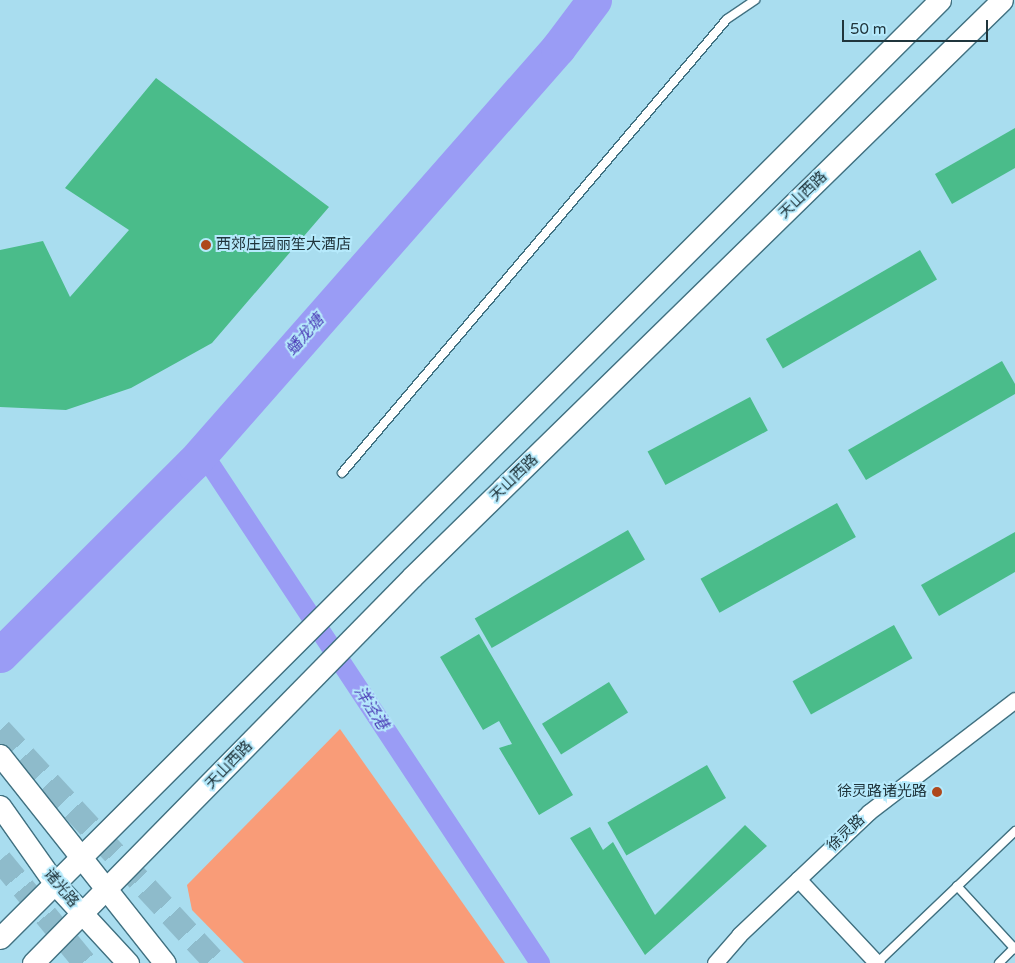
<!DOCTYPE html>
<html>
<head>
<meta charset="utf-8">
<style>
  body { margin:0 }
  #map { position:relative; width:1015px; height:963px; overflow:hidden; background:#a9ddef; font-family:"Varela Round","Noto Sans SC",sans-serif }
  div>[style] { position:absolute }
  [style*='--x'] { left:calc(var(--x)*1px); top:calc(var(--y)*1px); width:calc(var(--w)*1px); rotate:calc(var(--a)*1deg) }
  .green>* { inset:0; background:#f99c78 }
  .canal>* { height:20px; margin:-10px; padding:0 10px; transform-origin:10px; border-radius:10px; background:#9a9cf5 }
  .river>* { height:35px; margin:-17.5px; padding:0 17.5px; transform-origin:17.5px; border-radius:17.5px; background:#9a9cf5 }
  .building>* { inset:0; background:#4abc8a; transform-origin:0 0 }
  .primary-tunnel>* { height:24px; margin-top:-12px; transform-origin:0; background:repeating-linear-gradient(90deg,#8ebbcb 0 24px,transparent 0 36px) }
  .roads { filter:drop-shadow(1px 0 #417181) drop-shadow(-1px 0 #417181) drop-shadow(0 1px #417181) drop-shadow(0 -1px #417181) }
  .service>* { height:8px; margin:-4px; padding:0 4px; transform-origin:4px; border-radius:4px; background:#fff }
  .minor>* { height:15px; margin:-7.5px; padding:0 7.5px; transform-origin:7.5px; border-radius:7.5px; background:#fff }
  .secondary>* { height:21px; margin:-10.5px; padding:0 10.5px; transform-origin:10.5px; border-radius:10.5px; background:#fff }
  .dots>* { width:14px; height:14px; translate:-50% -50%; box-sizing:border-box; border:2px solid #b6eafc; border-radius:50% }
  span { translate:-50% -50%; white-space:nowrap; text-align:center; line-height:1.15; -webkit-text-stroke:4px #b6eafc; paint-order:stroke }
  .street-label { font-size:15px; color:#20353c }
  .poi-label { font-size:15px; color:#20353c }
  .left { translate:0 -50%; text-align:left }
  .right { translate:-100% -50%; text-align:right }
  .water-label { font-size:16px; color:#4735b4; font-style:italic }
  .scale { position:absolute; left:842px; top:20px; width:146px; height:22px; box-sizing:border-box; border:2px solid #20353c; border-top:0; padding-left:6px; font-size:15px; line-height:18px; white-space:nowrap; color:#20353c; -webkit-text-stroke:4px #b6eafc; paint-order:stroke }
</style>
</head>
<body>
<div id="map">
  <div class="green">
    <i style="clip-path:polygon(340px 729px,505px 963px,244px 963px,192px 910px,187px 885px)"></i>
  </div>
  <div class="canal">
    <i style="--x:202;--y:452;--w:613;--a:56.52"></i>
  </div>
  <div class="river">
    <i style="--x:0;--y:655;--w:272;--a:-44.9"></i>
    <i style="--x:193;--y:463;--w:553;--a:-48.67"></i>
    <i style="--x:558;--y:48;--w:60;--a:-53.1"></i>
  </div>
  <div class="building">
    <i style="clip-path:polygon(156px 78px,329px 207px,212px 343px,131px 388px,66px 410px,0 407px,0 250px,43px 241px,70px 297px,129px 230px,65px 188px)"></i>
    <i style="clip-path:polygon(1015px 128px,1015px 168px,952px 204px,935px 174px)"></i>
    <i style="left:920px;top:250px;width:34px;height:178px;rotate:60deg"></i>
    <i style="clip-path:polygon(1002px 361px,1015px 384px,1015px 394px,866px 480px,848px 450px)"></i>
    <i style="left:750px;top:397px;width:38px;height:116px;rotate:62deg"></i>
    <i style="left:837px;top:503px;width:39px;height:156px;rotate:61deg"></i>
    <i style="left:628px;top:530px;width:34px;height:177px;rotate:60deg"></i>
    <i style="clip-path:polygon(1015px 532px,1015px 572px,939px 616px,921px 585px)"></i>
    <i style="left:894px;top:625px;width:38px;height:116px;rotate:61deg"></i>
    <i style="clip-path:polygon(479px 634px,573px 795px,539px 815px,499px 748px,512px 744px,499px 721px,483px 730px,440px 657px)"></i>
    <i style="left:609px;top:682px;width:36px;height:79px;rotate:58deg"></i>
    <i style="left:707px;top:765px;width:38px;height:115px;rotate:60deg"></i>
    <i style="clip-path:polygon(745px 825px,767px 846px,645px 955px,570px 838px,590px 827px,603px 850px,613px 842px,655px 915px)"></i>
  </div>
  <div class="primary-tunnel">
    <i style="--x:0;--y:730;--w:318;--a:47.2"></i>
    <i style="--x:0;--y:860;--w:134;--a:50.5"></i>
  </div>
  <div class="roads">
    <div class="service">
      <i style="--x:342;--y:473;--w:595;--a:-49.7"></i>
      <i style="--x:727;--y:19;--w:34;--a:-34"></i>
      <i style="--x:957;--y:886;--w:86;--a:47.4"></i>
      <i style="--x:877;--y:963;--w:191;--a:-43.7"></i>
      <i style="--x:999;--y:963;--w:23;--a:-45"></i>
    </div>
    <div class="minor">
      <i style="--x:798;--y:879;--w:115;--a:46.8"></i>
      <i style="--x:715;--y:963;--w:37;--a:-49"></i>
      <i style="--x:739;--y:935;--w:179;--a:-43.4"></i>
      <i style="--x:869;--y:812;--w:184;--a:-37.5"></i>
    </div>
    <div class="secondary">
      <i style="--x:0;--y:755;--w:265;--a:51.6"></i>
      <i style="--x:0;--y:806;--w:95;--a:54.8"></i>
      <i style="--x:55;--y:884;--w:108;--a:47.3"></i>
      <i style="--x:0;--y:938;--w:1328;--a:-44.94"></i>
      <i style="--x:33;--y:963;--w:541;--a:-45.52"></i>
      <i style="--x:412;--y:577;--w:825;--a:-44.36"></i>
    </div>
  </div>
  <div class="dots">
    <i style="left:206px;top:245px;background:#ae481c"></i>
    <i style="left:937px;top:792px;background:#ae481c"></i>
  </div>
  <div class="street-label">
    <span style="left:803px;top:195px;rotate:-44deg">天山西路</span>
    <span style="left:514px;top:478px;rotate:-44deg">天山西路</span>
    <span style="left:229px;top:765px;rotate:-46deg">天山西路</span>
    <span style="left:846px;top:833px;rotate:-44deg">徐灵路</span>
    <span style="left:61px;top:888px;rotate:50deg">诸光路</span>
  </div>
  <div class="poi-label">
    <span class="left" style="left:216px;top:245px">西郊庄园丽笙大酒店</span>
    <span class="right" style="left:927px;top:792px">徐灵路诸光路</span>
  </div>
  <div class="water-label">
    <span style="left:305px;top:335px;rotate:-49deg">蟠龙塘</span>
    <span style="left:371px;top:708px;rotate:57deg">洋泾港</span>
  </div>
  <div class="scale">50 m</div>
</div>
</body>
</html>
